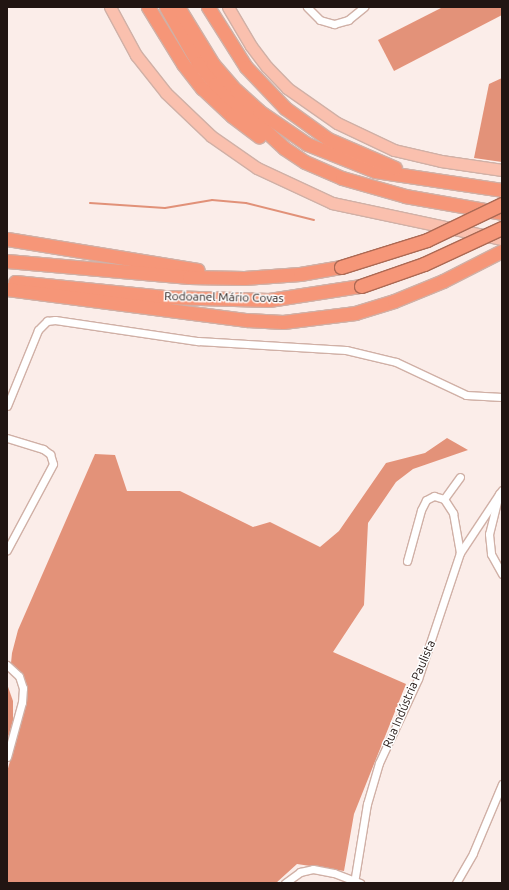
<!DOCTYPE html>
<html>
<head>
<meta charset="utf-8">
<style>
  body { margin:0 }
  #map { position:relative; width:509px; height:890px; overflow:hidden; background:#fbede9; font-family:Ubuntu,sans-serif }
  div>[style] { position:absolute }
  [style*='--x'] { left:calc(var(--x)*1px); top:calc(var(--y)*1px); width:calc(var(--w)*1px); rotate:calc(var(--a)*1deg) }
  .forest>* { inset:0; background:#e39279 }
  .stream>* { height:2px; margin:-1px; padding:0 1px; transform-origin:1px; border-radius:1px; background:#e19178 }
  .roads { filter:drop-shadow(1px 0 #d0b0a6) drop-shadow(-1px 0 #d0b0a6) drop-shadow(0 1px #d0b0a6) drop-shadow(0 -1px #d0b0a6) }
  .street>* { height:7px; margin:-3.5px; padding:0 3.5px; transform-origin:3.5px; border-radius:3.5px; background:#fff }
  .primary>* { height:11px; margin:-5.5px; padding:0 5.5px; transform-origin:5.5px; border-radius:5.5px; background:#fac0ae }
  .highway>* { height:13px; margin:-6.5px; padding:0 6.5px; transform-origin:6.5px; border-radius:6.5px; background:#f69678 }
  .bridges { filter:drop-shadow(1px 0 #ab6954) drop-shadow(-1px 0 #ab6954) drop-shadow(0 1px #ab6954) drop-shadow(0 -1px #ab6954) }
  .highway-bridge>* { height:13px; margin:-6.5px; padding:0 6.5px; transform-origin:6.5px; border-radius:6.5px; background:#f69678 }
  span { translate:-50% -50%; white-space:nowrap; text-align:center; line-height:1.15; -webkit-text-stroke:3px #fefefe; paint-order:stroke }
  .street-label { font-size:12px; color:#211512 }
  .frame { position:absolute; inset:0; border:8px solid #211512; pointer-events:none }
</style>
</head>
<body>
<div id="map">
  <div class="forest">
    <i style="clip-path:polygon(443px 7px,502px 7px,502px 15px,394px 71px,378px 40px)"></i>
    <i style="clip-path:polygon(502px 78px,502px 162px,474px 158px,489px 84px)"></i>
    <i style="clip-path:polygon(447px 438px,468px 450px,413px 469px,396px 482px,368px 523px,364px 605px,333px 652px,406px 684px,354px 814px,344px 871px,297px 864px,276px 883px,7px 883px,7px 772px,26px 703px,27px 688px,22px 673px,11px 663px,12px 653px,18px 630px,95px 454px,115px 455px,127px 491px,180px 491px,253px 527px,270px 522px,320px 547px,339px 531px,386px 463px,425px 453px)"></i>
    <i style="clip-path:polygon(7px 684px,13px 701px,13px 721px,7px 741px)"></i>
  </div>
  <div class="stream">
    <i style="--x:90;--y:203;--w:75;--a:3.8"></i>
    <i style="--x:165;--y:208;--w:48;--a:-9.7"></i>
    <i style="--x:212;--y:200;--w:34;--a:5"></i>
    <i style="--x:246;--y:203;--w:70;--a:14"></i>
  </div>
  <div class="roads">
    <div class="street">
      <i style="--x:307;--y:7;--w:18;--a:45"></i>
      <i style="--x:320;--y:20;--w:15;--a:16"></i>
      <i style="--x:334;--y:24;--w:15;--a:-16"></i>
      <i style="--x:348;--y:20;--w:21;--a:-39"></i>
      <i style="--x:7;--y:406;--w:82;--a:-67.8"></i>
      <i style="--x:38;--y:330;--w:13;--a:-45"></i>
      <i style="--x:47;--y:321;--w:8;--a:-7"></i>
      <i style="--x:55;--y:320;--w:145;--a:8.4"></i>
      <i style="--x:198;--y:341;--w:148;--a:3.5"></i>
      <i style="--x:346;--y:350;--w:51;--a:13.5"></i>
      <i style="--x:396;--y:362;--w:77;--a:25.2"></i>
      <i style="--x:466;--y:395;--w:36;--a:3"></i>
      <i style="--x:7;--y:438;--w:38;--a:17"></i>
      <i style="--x:43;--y:449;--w:9;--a:36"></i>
      <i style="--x:50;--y:454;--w:10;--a:73"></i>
      <i style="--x:53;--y:464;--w:98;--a:118.1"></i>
      <i style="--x:502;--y:490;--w:5;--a:127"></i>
      <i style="--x:499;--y:494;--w:41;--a:104"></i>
      <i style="--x:489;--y:534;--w:20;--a:84"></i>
      <i style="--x:491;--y:554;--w:23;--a:61"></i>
      <i style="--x:444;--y:499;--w:27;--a:-54"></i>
      <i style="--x:407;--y:561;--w:53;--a:-74.6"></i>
      <i style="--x:421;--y:510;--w:11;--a:-63"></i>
      <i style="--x:426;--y:500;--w:9;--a:-27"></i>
      <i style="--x:434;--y:496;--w:10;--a:17"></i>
      <i style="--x:444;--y:499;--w:17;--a:57"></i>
      <i style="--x:453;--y:513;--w:40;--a:80"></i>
      <i style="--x:7;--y:665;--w:16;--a:43"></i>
      <i style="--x:19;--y:676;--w:13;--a:72"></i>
      <i style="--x:23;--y:688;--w:14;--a:94"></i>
      <i style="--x:22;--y:702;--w:57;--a:105.3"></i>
      <i style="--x:285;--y:883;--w:19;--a:-36"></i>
      <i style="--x:300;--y:872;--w:13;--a:-13"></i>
      <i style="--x:313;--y:869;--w:21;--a:11"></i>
      <i style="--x:334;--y:873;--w:28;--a:21"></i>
      <i style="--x:354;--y:883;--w:80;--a:-80.7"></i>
      <i style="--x:367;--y:804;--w:43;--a:-73.7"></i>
      <i style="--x:379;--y:763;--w:93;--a:-65.1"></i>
      <i style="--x:418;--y:679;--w:133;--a:-71.6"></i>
      <i style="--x:460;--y:553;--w:71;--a:-56.5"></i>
      <i style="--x:456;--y:883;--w:34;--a:-60"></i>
      <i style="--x:473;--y:853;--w:75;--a:-67.2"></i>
    </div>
    <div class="primary">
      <i style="--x:110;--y:7;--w:55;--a:61.6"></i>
      <i style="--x:136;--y:55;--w:48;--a:51.7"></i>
      <i style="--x:166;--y:93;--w:62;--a:43.7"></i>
      <i style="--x:211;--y:136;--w:56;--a:34.8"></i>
      <i style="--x:257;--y:168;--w:83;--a:25"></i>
      <i style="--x:332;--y:203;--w:174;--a:12"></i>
      <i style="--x:228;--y:7;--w:45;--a:59.5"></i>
      <i style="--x:251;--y:46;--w:26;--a:53"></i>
      <i style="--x:267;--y:67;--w:29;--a:46"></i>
      <i style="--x:287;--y:88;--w:61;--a:35"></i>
      <i style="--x:337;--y:123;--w:63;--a:25.3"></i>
      <i style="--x:394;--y:150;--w:48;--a:13.2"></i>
      <i style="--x:441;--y:161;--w:62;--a:8.4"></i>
    </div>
    <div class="highway">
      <i style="--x:148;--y:7;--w:67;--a:58.4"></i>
      <i style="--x:183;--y:64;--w:31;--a:52"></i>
      <i style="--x:202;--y:88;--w:41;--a:43"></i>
      <i style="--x:232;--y:116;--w:34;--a:37"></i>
      <i style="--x:166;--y:7;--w:64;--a:60.3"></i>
      <i style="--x:198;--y:63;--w:27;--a:51"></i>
      <i style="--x:215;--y:84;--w:94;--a:42.8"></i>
      <i style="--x:284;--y:148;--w:25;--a:34"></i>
      <i style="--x:305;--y:162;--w:40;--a:23.4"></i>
      <i style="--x:342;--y:178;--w:66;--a:15.9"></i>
      <i style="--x:405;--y:196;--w:98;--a:9.9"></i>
      <i style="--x:178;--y:7;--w:67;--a:58.4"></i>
      <i style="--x:213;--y:64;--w:35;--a:49"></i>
      <i style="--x:236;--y:90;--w:31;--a:42"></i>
      <i style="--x:259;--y:111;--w:58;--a:34.5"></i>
      <i style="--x:307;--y:144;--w:73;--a:21.7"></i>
      <i style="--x:375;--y:171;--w:128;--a:8.5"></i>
      <i style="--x:208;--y:7;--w:71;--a:57.7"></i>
      <i style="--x:246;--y:67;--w:57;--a:46.4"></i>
      <i style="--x:285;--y:108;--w:53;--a:35.8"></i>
      <i style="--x:328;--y:139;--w:73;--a:23.4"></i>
      <i style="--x:7;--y:239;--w:193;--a:9.2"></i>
      <i style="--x:7;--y:261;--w:183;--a:5"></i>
      <i style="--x:189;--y:277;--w:55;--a:1"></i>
      <i style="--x:244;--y:278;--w:56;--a:-4.1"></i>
      <i style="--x:300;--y:274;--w:42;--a:-9.7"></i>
      <i style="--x:15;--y:282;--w:150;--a:5.7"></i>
      <i style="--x:164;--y:297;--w:105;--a:1.6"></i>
      <i style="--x:269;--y:300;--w:93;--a:-8.7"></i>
      <i style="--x:7;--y:289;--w:242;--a:7.4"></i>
      <i style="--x:247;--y:320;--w:36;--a:3"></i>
      <i style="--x:283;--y:322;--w:73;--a:-7.1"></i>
      <i style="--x:355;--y:313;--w:41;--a:-17.1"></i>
      <i style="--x:394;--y:301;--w:53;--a:-22.2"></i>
      <i style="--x:443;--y:281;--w:66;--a:-27"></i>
    </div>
  </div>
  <div class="bridges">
    <div class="highway-bridge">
      <i style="--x:341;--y:267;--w:90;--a:-17.4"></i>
      <i style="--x:427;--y:240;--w:83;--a:-25.6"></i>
      <i style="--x:361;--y:286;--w:67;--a:-19.2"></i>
      <i style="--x:424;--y:264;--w:86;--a:-24.8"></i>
    </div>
  </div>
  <div class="street-label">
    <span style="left:224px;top:297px;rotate:1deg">Rodoanel Mário Covas</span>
    <span style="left:409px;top:694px;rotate:-67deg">Rua Indústria Paulista</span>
  </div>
  <div class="frame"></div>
</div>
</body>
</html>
